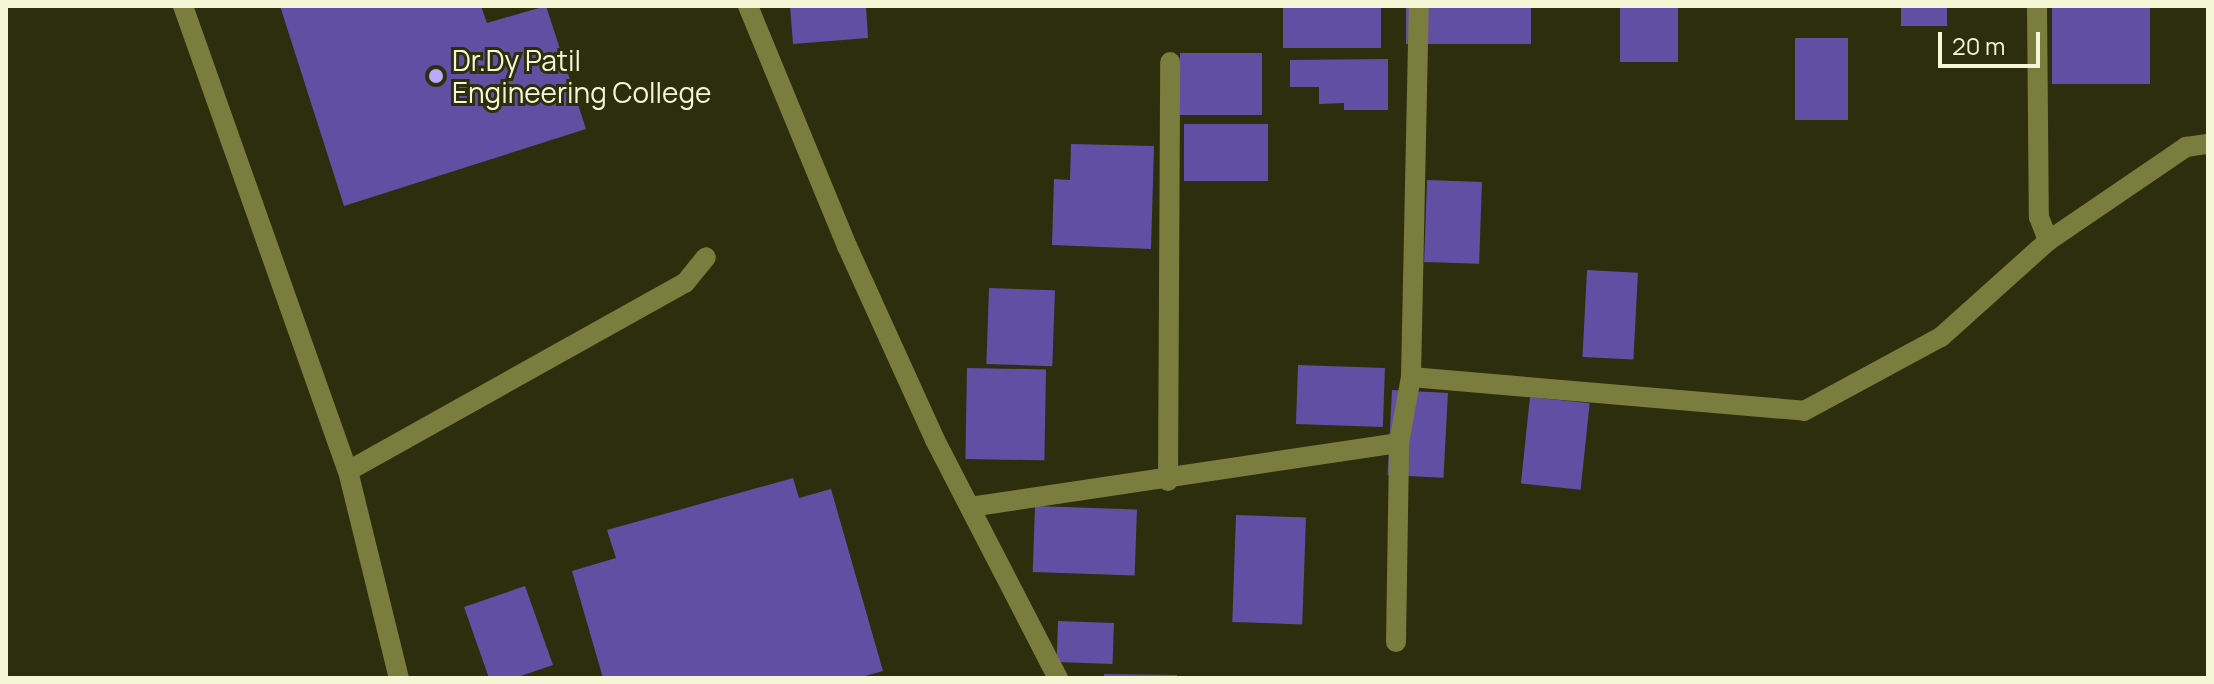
<!DOCTYPE html>
<html>
<head>
<meta charset="utf-8">
<style>
  body { margin:0 }
  #map { position:relative; width:2214px; height:684px; overflow:hidden; background:#2d2e0d; font-family:Manrope,sans-serif }
  div>[style] { position:absolute }
  [style*='--x'] { left:calc(var(--x)*1px); top:calc(var(--y)*1px); width:calc(var(--w)*1px); rotate:calc(var(--a)*1deg) }
  .building>* { inset:0; background:#614fa3; transform-origin:0 0 }
  .minor>* { height:20px; margin:-10px; padding:0 10px; transform-origin:10px; border-radius:10px; background:#7b7d3e }
  .dots>* { width:22px; height:22px; translate:-50% -50%; box-sizing:border-box; border:4px solid #2d2e0d; border-radius:50% }
  span { translate:-50% -50%; white-space:nowrap; text-align:center; line-height:1.15; -webkit-text-stroke:6px #2d2e0d; paint-order:stroke }
  .poi-label { font-size:28px; color:#f4f6d6 }
  .left { translate:0 -50%; text-align:left }
  .frame { position:absolute; inset:0; border:8px solid #f4f6d6; pointer-events:none }
  .scale { position:absolute; left:1938px; top:32px; width:102px; height:36px; box-sizing:border-box; border:4px solid #f4f6d6; border-top:0; padding-left:10px; font-size:24px; line-height:28px; white-space:nowrap; color:#f4f6d6; -webkit-text-stroke:6px #2d2e0d; paint-order:stroke }
</style>
</head>
<body>
<div id="map">
  <div class="building">
    <i style="clip-path:polygon(280px 6px,481px 6px,487px 23px,546px 6px,586px 129px,344px 206px)"></i>
    <i style="clip-path:polygon(790px 6px,866px 6px,868px 38px,793px 44px)"></i>
    <i style="left:1283px;top:6px;width:98px;height:42px"></i>
    <i style="left:1406px;top:6px;width:125px;height:38px"></i>
    <i style="left:1620px;top:6px;width:58px;height:56px"></i>
    <i style="left:1901px;top:6px;width:46px;height:20px"></i>
    <i style="left:2052px;top:6px;width:98px;height:78px"></i>
    <i style="left:1795px;top:38px;width:53px;height:82px"></i>
    <i style="left:1180px;top:53px;width:82px;height:62px"></i>
    <i style="clip-path:polygon(1388px 59px,1388px 110px,1344px 110px,1344px 103px,1319px 104px,1319px 87px,1290px 87px,1290px 60px)"></i>
    <i style="left:1184px;top:124px;width:84px;height:57px"></i>
    <i style="clip-path:polygon(1071px 144px,1154px 146px,1151px 249px,1052px 245px,1054px 179px,1070px 180px)"></i>
    <i style="left:1427px;top:180px;width:55px;height:82px;rotate:2deg"></i>
    <i style="left:1587px;top:270px;width:51px;height:87px;rotate:3deg"></i>
    <i style="left:989px;top:288px;width:66px;height:76px;rotate:2deg"></i>
    <i style="left:1298px;top:365px;width:87px;height:59px;rotate:2deg"></i>
    <i style="left:967px;top:368px;width:79px;height:91px;rotate:1deg"></i>
    <i style="left:1392px;top:390px;width:56px;height:85px;rotate:3deg"></i>
    <i style="left:1530px;top:397px;width:60px;height:87px;rotate:6deg"></i>
    <i style="clip-path:polygon(793px 478px,799px 498px,831px 489px,883px 671px,858px 678px,603px 678px,572px 571px,616px 558px,607px 530px)"></i>
    <i style="left:1035px;top:506px;width:102px;height:66px;rotate:2deg"></i>
    <i style="left:1236px;top:515px;width:70px;height:107px;rotate:2deg"></i>
    <i style="clip-path:polygon(525px 586px,553px 665px,515px 678px,489px 678px,464px 607px)"></i>
    <i style="left:1058px;top:621px;width:56px;height:41px;rotate:2deg"></i>
    <i style="clip-path:polygon(1104px 674px,1177px 675px,1177px 678px,1104px 678px)"></i>
  </div>
  <div class="minor">
    <i style="--x:183;--y:6;--w:493;--a:70.5"></i>
    <i style="--x:348;--y:471;--w:213;--a:76.2"></i>
    <i style="--x:748;--y:6;--w:260;--a:67.6"></i>
    <i style="--x:847;--y:246;--w:213;--a:65.6"></i>
    <i style="--x:935;--y:440;--w:268;--a:62.7"></i>
    <i style="--x:2037;--y:6;--w:211;--a:89.5"></i>
    <i style="--x:2039;--y:217;--w:26;--a:69"></i>
    <i style="--x:1411;--y:377;--w:394;--a:4.9"></i>
    <i style="--x:1804;--y:411;--w:156;--a:-28.4"></i>
    <i style="--x:1941;--y:337;--w:144;--a:-41.9"></i>
    <i style="--x:2048;--y:241;--w:167;--a:-34.3"></i>
    <i style="--x:2186;--y:147;--w:22;--a:-8"></i>
    <i style="--x:348;--y:471;--w:386;--a:-29.2"></i>
    <i style="--x:685;--y:283;--w:33;--a:-51"></i>
    <i style="--x:1168;--y:481;--w:419;--a:-89.7"></i>
    <i style="--x:970;--y:507;--w:434;--a:-8.5"></i>
    <i style="--x:1396;--y:642;--w:199;--a:-89.1"></i>
    <i style="--x:1399;--y:443;--w:67;--a:-79.7"></i>
    <i style="--x:1411;--y:377;--w:371;--a:-88.8"></i>
  </div>
  <div class="dots">
    <i style="left:436px;top:76px;background:#b7abf8"></i>
  </div>
  <div class="poi-label">
    <span class="left" style="left:452px;top:76px">Dr.Dy Patil<br>Engineering College</span>
  </div>
  <div class="frame"></div>
  <div class="scale">20 m</div>
</div>
</body>
</html>
